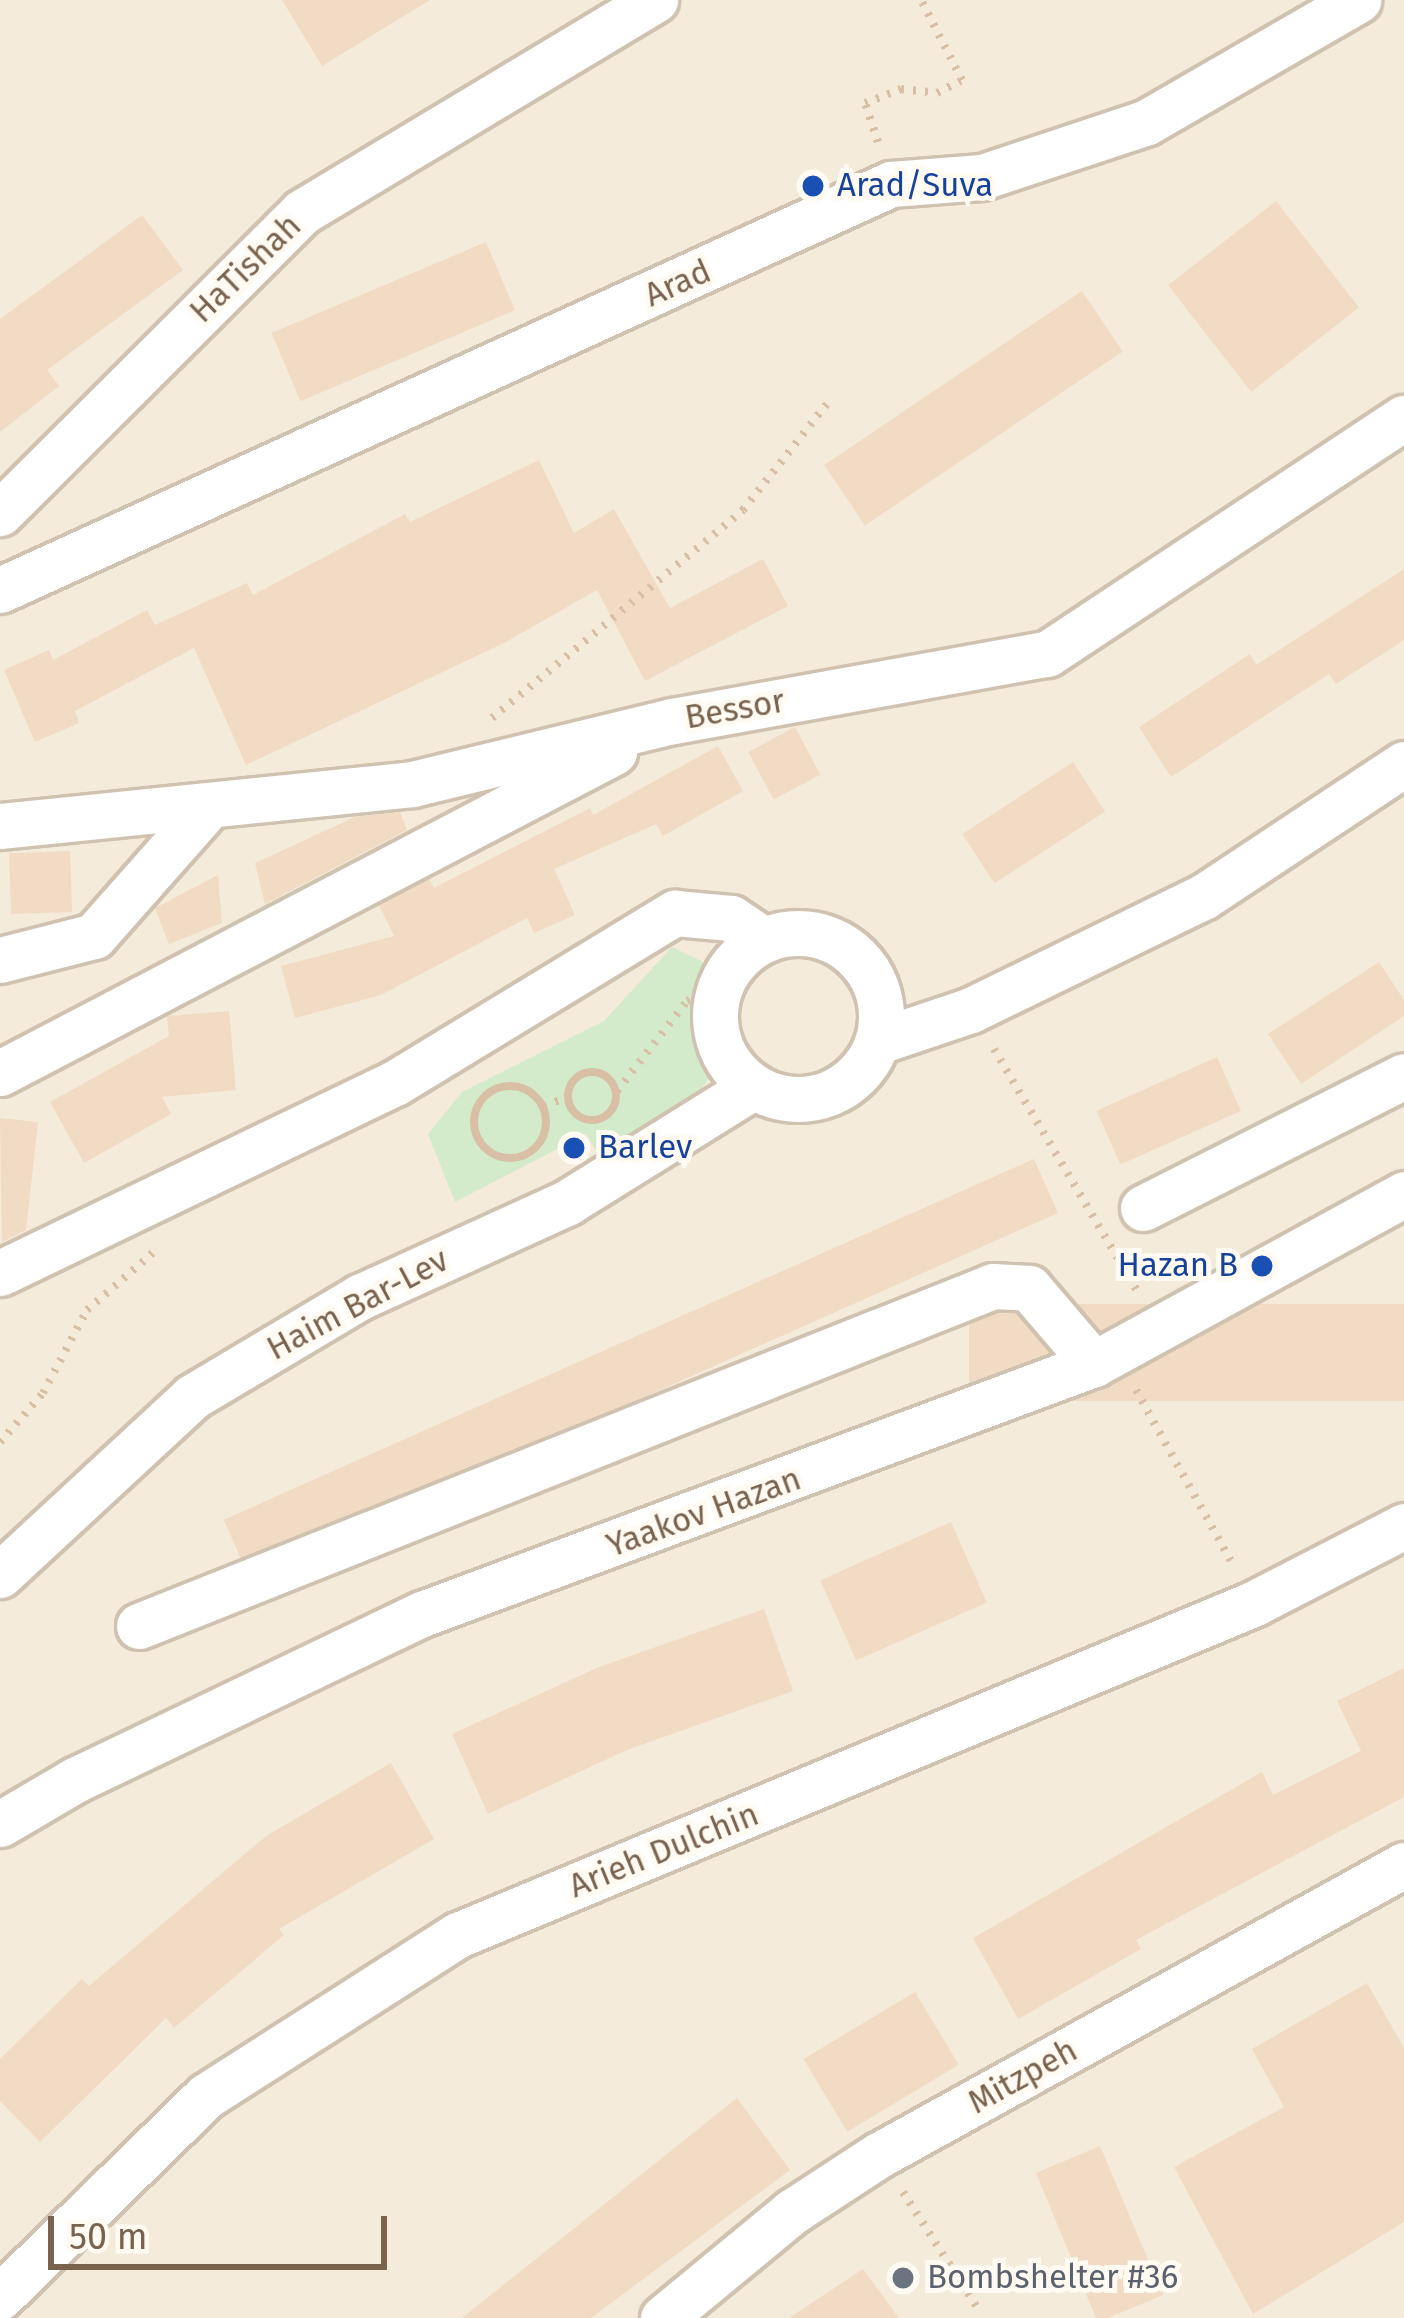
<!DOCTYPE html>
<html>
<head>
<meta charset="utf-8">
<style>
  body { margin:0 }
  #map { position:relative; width:1404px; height:2318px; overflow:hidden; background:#fdf8ec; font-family:"Fira Sans",sans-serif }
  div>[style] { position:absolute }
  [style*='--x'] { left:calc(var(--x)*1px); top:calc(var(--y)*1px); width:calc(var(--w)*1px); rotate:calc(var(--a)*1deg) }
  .residential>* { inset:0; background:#f4ebda; transform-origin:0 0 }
  .green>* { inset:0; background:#d3ebca }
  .building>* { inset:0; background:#f2dbc4; transform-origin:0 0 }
  .path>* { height:8px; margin-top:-4px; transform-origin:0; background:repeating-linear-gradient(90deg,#d8bfa6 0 3px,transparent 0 12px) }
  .path>.ring { margin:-4px; padding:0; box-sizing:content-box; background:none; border:8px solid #d8bfa6; border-radius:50% }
  .roads { filter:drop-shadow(3px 0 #d0c2b0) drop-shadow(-3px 0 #d0c2b0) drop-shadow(0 3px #d0c2b0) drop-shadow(0 -3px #d0c2b0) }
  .minor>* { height:45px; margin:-22.5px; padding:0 22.5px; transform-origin:22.5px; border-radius:22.5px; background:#fff }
  .minor>.ring { margin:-22.5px; padding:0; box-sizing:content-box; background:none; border:45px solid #fff; border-radius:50% }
  .dots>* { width:33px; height:33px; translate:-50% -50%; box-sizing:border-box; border:6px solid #fffbf3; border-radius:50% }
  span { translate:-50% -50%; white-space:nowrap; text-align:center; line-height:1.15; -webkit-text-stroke:10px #fffbf3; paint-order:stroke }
  .transit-label { font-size:33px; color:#164399 }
  .left { translate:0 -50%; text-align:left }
  .right { translate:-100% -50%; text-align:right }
  .street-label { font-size:33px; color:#79624e }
  .worship-label { font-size:33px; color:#5b616d }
  .scale { position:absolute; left:48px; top:2216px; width:339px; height:54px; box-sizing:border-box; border:6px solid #79624e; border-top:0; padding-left:15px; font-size:36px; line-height:42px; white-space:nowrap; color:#79624e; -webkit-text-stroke:9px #fffbf3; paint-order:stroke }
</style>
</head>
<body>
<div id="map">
  <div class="residential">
    <i style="left:0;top:0;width:1404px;height:2318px"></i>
  </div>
  <div class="green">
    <i style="clip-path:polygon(672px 947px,701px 961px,719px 986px,715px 1030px,725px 1058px,686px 1108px,599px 1155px,586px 1134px,455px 1202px,428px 1134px,462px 1092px,604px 1021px)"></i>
  </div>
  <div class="building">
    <i style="clip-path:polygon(282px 0,430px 0,322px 66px)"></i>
    <i style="left:1276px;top:201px;width:135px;height:137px;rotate:52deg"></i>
    <i style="clip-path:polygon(142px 215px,183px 270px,47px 370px,59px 386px,0 432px,0 319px)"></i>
    <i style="left:486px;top:242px;width:74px;height:233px;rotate:67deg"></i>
    <i style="left:1082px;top:291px;width:73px;height:311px;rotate:56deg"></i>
    <i style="clip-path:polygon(539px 460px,574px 533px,614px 509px,670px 608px,763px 559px,788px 606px,645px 681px,597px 590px,504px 643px,246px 765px,194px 648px,75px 711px,79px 723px,35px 742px,4px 670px,49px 650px,53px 660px,147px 610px,155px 625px,247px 583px,253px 595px,405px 514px,410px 522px)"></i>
    <i style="clip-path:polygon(1404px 569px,1404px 640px,1336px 684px,1329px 674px,1171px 777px,1139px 727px,1250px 654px,1256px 665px)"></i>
    <i style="left:795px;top:727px;width:54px;height:53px;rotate:62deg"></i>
    <i style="clip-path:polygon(718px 746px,743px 791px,663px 836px,656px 824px,554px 869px,575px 915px,534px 933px,527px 918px,381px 995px,295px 1018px,281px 966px,394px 936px,379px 905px,429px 879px,434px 888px,590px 808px,593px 815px)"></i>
    <i style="left:1073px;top:762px;width:59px;height:132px;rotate:57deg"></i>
    <i style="clip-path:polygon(400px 812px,407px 830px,265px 904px,255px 863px,355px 817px)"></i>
    <i style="left:70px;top:851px;width:61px;height:61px;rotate:88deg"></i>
    <i style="clip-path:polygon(218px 875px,222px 923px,169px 944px,155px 908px)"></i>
    <i style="clip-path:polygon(1379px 962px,1404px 1000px,1404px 1016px,1301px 1084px,1268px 1034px)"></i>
    <i style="clip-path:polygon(229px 1011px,236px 1090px,162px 1097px,171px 1114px,84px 1163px,50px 1102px,169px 1036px,167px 1016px)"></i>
    <i style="left:1217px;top:1057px;width:59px;height:132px;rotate:66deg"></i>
    <i style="clip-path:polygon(0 1118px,38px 1122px,26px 1230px,2px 1242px)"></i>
    <i style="left:1034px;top:1159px;width:59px;height:887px;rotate:66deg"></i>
    <i style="left:1404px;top:1304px;width:97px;height:435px;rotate:90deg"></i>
    <i style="left:951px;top:1522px;width:88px;height:143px;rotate:66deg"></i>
    <i style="clip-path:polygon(764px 1609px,793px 1691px,627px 1750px,488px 1814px,452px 1734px,599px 1667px)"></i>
    <i style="clip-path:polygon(1404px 1668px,1404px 1797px,1136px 1940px,1141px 1949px,1018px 2019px,973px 1938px,1262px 1772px,1273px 1795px,1361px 1751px,1337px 1701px)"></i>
    <i style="clip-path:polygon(391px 1763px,434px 1839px,279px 1929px,284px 1935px,174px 2028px,166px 2018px,40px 2142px,0 2101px,0 2059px,82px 1979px,89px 1986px,266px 1836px)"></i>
    <i style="clip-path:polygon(1367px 1983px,1404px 2048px,1404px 2222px,1253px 2314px,1174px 2167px,1284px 2107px,1252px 2049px)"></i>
    <i style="left:915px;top:1992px;width:85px;height:130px;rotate:59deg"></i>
    <i style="clip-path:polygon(737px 2098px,790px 2170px,591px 2318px,462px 2318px)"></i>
    <i style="clip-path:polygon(1100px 2146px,1163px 2295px,1108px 2318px,1096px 2318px,1036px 2173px)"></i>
    <i style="clip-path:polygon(863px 2269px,899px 2318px,789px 2318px)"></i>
  </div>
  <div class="path">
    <i style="--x:878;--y:142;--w:41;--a:-108.4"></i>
    <i style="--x:865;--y:103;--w:39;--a:-21"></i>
    <i style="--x:901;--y:89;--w:36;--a:6"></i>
    <i style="--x:937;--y:93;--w:28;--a:-27"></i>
    <i style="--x:962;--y:80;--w:90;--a:-117.1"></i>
    <i style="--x:492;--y:718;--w:326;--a:-39.6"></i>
    <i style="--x:743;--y:510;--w:140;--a:-51.7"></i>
    <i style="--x:994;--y:1049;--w:285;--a:59.4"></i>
    <i class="ring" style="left:568px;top:1072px;width:40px;height:40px"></i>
    <i class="ring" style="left:474px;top:1086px;width:64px;height:64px"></i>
    <i style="--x:617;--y:1091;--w:114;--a:-52.1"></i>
    <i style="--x:687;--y:1001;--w:35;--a:-25"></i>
    <i style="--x:544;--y:1106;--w:25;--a:-21"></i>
    <i style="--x:1136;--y:1390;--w:200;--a:61"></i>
    <i style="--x:0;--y:1442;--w:65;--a:-48.7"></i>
    <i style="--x:43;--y:1393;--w:94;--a:-62.1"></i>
    <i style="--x:87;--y:1310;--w:90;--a:-40.9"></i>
    <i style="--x:903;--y:2192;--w:143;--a:57.3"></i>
  </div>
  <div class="roads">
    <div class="minor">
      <i style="--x:0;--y:513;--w:426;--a:-44.9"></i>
      <i style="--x:302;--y:212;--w:412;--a:-31"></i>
      <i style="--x:0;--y:590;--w:979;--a:-24.5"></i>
      <i style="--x:891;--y:184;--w:91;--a:-4.4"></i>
      <i style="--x:982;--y:177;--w:174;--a:-18.4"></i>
      <i style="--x:1147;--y:122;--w:244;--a:-30"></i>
      <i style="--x:0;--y:826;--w:414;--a:-5.8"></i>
      <i style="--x:412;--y:784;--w:268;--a:-13.6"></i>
      <i style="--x:673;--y:721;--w:380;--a:-10.2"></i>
      <i style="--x:1047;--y:654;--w:428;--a:-33.5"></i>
      <i class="ring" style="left:715px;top:933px;width:121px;height:121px"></i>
      <i style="--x:0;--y:960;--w:97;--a:-14.3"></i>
      <i style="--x:94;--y:936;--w:175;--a:-48.5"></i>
      <i style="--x:882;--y:1040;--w:94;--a:-18.6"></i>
      <i style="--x:971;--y:1010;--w:258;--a:-26"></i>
      <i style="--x:1203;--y:897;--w:241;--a:-33.5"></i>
      <i style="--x:0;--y:1073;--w:693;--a:-27.6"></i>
      <i style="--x:1143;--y:1208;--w:292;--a:-26.8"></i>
      <i style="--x:0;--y:1273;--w:438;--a:-25.7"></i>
      <i style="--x:395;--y:1083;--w:328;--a:-31.3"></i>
      <i style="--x:675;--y:913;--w:56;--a:5.1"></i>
      <i style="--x:731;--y:918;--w:37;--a:34"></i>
      <i style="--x:0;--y:1575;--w:262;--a:-42.8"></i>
      <i style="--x:192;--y:1397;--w:196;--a:-30.8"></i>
      <i style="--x:360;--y:1297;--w:229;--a:-24.5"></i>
      <i style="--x:568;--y:1202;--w:218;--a:-31.9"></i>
      <i style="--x:139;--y:1626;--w:919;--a:-21.71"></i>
      <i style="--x:993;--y:1286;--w:36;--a:3"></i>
      <i style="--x:1029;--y:1288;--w:100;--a:49.5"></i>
      <i style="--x:0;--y:1824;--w:87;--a:-30.4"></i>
      <i style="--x:75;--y:1780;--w:385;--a:-25.6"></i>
      <i style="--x:422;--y:1614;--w:717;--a:-20.41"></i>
      <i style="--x:1094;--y:1364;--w:354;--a:-28.7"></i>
      <i style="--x:0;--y:2297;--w:288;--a:-44.3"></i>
      <i style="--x:206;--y:2096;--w:299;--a:-32.6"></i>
      <i style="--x:458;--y:1935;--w:863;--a:-22.61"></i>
      <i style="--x:1255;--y:1603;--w:168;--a:-27.3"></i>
      <i style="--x:663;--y:2318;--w:168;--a:-39.5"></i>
      <i style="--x:793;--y:2211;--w:103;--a:-33.1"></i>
      <i style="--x:879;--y:2155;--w:600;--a:-28.92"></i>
    </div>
  </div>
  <div class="dots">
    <i style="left:813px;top:186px;background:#1a4fb4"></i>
    <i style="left:574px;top:1148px;background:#1a4fb4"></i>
    <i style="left:1262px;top:1266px;background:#1a4fb4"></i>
    <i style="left:903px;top:2278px;background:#6b7280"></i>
  </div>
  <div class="transit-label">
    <span class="left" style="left:837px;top:186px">Arad/Suva</span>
    <span class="left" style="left:598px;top:1148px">Barlev</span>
    <span class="right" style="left:1238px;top:1266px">Hazan B</span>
  </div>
  <div class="street-label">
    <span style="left:246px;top:269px;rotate:-44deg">HaTishah</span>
    <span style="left:678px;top:284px;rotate:-24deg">Arad</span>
    <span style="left:735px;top:710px;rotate:-10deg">Bessor</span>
    <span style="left:358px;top:1305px;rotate:-28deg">Haim Bar-Lev</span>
    <span style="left:704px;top:1513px;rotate:-20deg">Yaakov Hazan</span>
    <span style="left:664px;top:1851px;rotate:-22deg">Arieh Dulchin</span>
    <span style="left:1023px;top:2077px;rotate:-29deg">Mitzpeh</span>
  </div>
  <div class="worship-label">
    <span class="left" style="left:927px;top:2278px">Bombshelter #36</span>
  </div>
  <div class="scale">50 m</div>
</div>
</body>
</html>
